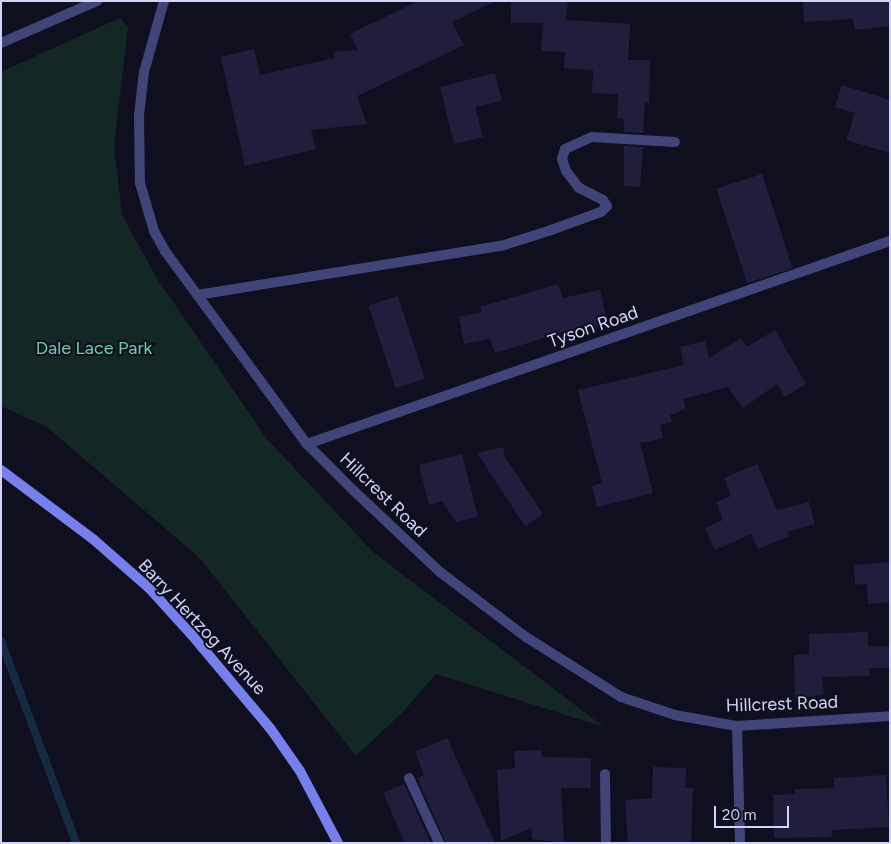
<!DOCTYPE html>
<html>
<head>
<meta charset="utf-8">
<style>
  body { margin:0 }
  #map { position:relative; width:891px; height:844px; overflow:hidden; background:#100f1f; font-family:Figtree,sans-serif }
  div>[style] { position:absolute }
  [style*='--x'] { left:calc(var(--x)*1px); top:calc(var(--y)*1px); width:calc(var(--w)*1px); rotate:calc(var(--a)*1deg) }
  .green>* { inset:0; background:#132825 }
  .stream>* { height:8px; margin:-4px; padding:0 4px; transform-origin:4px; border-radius:4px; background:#152b43 }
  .building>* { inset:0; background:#211e3d; transform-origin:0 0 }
  .service>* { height:10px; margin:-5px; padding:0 5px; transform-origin:5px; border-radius:5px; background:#404478 }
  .minor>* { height:10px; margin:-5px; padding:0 5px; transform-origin:5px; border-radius:5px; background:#404478 }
  .tertiary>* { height:10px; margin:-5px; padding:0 5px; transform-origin:5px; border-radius:5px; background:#404478 }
  .secondary>* { height:10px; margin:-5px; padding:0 5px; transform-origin:5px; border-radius:5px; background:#7680ed }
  span { translate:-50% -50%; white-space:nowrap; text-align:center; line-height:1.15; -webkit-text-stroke:4px #100f1f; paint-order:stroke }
  .street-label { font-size:18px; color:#d3d3f9 }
  .park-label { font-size:18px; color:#69cfab }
  .frame { position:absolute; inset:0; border:2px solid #d3d3f9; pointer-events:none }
  .scale { position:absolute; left:714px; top:806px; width:75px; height:22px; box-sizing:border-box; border:2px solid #d3d3f9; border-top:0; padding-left:6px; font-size:15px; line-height:18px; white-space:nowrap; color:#d3d3f9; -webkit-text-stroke:4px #100f1f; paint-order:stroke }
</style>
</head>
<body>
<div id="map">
  <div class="green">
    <i style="clip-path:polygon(120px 18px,128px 27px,114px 146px,122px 215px,156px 277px,266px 438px,373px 552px,604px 727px,436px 674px,403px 712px,356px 756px,199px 557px,47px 427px,1px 406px,1px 72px)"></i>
  </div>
  <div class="stream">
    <i style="--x:1;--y:641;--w:215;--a:69.6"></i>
  </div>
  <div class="building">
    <i style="clip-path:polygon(418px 1px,495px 1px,452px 22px,464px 45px,357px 96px,367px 124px,311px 130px,316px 149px,245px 166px,221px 57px,254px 49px,260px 75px,335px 58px,334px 52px,358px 50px,350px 34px)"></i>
    <i style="clip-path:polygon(511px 1px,568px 1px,566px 20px,630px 24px,628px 60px,650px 60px,649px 103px,645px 103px,643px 133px,624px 132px,624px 119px,617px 118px,618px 94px,592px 93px,593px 70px,564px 68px,565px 52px,541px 51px,543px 23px,511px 23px)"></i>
    <i style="clip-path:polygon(803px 1px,890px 1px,890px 26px,855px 30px,853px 19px,804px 22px)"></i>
    <i style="clip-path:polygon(495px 73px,502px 101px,475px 107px,483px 137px,454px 144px,440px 87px)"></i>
    <i style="clip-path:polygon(842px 85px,890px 100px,890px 153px,846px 140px,855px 113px,835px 107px)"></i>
    <i style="clip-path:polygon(624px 146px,643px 147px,640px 187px,624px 186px)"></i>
    <i style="left:762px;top:174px;width:99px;height:48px;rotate:72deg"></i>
    <i style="clip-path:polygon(558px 284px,563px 298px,600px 290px,608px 325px,587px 329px,586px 325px,495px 353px,490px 339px,464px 344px,459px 317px,482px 312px,480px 307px)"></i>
    <i style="left:398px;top:296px;width:87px;height:31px;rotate:72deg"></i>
    <i style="clip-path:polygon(775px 330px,806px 384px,785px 397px,777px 384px,743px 408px,728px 387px,683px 399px,686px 409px,670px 415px,672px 422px,660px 425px,663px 438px,640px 443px,653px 493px,597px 507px,592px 486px,602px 483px,578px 390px,684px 365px,680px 347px,705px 341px,709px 358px,741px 338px,747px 347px)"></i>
    <i style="clip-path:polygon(503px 447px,505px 457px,543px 514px,525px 526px,477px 453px)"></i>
    <i style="clip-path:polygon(462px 454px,478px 517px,456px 522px,442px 501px,429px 505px,419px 465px)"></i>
    <i style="clip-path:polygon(757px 464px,777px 510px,809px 502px,815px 524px,787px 532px,789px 536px,758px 549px,751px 534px,715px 550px,705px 528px,723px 520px,716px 502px,731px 496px,724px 478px)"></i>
    <i style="clip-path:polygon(890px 562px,890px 602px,868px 604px,867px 584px,855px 585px,854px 565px)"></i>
    <i style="clip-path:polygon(868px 632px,868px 646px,889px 646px,889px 668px,869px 668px,869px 676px,822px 677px,824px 695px,795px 699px,794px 655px,809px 654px,809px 634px)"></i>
    <i style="clip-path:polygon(447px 738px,495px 843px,446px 843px,417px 778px,424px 775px,415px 752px)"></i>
    <i style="clip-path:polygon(541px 750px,542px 757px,591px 758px,591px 788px,561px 788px,564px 843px,532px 839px,531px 828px,501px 841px,497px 770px,515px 768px,514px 751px)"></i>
    <i style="clip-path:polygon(653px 767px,686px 768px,685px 788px,693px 788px,691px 843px,628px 843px,625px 800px,652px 798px)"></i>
    <i style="clip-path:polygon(886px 775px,889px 827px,831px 830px,832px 837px,774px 838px,773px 795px,795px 794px,795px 789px,834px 788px,834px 778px)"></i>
    <i style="clip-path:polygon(404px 784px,431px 843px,405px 843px,383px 793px)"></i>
  </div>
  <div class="service">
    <i style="--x:197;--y:295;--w:308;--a:-9.2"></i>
    <i style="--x:501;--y:246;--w:52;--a:-17.7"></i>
    <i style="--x:551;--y:230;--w:53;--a:-19.8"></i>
    <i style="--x:601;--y:212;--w:8;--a:-45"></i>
    <i style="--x:607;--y:206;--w:7;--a:-124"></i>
    <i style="--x:603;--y:200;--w:27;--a:-153"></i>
    <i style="--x:579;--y:188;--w:21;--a:-127"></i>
    <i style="--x:566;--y:171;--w:13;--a:-108"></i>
    <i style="--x:562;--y:159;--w:10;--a:-73"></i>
    <i style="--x:565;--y:149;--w:30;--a:-24"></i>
    <i style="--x:592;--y:137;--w:83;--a:3.4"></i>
    <i style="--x:605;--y:774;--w:69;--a:89.2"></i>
    <i style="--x:409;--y:778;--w:72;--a:65.2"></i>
  </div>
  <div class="minor">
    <i style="--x:164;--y:1;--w:74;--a:105.7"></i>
    <i style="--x:144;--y:72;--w:43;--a:96.6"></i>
    <i style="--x:139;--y:115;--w:68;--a:89.2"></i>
    <i style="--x:140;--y:183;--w:50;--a:73.7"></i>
    <i style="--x:154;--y:231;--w:23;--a:61"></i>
    <i style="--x:165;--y:251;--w:240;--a:53.7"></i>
    <i style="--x:307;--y:444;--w:65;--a:45"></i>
    <i style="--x:353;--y:490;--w:120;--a:43.3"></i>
    <i style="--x:440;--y:572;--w:108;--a:37.1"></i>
    <i style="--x:526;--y:637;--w:112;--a:32.3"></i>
    <i style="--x:621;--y:697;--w:57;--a:18.4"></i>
    <i style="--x:675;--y:715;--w:63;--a:10.1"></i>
    <i style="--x:737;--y:726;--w:153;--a:-3.7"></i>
    <i style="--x:307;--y:444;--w:617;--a:-19.2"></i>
    <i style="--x:737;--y:726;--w:117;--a:88.5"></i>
  </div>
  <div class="tertiary">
    <i style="--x:1;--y:43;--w:105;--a:-23.6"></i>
  </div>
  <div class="secondary">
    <i style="--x:1;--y:470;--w:115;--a:36.9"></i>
    <i style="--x:93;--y:539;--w:74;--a:41.2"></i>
    <i style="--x:149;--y:588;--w:62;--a:47.6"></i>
    <i style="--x:191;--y:634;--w:123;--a:50"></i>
    <i style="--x:270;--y:728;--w:52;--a:55.1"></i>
    <i style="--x:300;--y:771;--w:81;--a:62.2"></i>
  </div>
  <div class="street-label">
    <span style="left:593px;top:327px;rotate:-19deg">Tyson Road</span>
    <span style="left:383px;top:495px;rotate:44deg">Hillcrest Road</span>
    <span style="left:202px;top:627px;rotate:47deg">Barry Hertzog Avenue</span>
    <span style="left:782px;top:704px;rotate:-2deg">Hillcrest Road</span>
  </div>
  <div class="park-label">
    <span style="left:94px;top:348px">Dale Lace Park</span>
  </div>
  <div class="frame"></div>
  <div class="scale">20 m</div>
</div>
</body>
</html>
